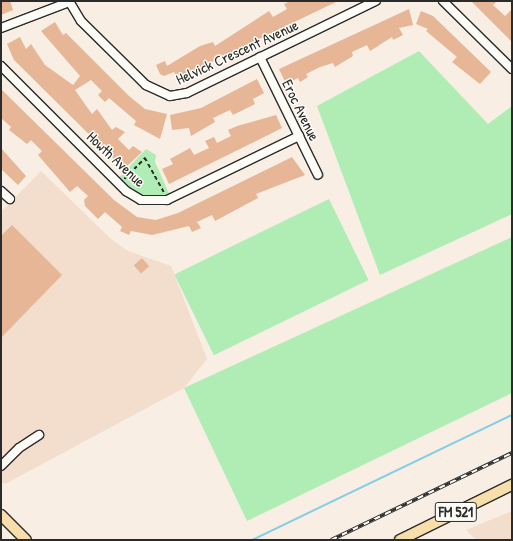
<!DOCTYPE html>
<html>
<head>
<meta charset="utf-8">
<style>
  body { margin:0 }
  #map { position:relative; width:513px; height:541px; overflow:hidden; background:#f8eee4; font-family:"Patrick Hand",sans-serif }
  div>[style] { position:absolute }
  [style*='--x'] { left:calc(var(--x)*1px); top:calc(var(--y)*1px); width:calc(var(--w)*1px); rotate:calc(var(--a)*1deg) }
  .built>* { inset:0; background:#f3ddcd }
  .green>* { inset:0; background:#afedb4; transform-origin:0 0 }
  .stream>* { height:2px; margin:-1px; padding:0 1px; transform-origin:1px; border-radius:1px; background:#85cde6 }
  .building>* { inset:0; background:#e6b697; transform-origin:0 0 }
  .path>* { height:1.5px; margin-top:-0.75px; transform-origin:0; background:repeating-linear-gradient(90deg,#2b2b2b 0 4px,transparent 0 7px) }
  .roads { filter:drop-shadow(1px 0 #2b2b2b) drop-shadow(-1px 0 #2b2b2b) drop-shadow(0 1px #2b2b2b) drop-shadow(0 -1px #2b2b2b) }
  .minor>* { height:8px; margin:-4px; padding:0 4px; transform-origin:4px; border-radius:4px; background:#fdfcf7 }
  .major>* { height:10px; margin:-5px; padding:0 5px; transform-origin:5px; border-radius:5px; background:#f8deab }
  .rail>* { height:3.5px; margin-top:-1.75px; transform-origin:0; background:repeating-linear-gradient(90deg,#fdfcf7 0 6px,#2b2b2b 0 12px); box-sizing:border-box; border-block:1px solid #2b2b2b }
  span { translate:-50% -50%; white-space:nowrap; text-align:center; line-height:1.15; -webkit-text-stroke:3px #fdfcf7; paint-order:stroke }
  .shield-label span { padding:1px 3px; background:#fdfcf7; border:1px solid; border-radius:3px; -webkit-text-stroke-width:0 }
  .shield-label { font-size:14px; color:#2b2b2b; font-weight:700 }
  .street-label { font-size:15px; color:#2b2b2b }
  .frame { position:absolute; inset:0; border:2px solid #2b2b2b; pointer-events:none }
</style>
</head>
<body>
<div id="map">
  <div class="built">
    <i style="clip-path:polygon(41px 171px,111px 239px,128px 251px,171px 266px,207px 359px,184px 388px,5px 484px,1px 481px,1px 212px)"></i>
    <i style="clip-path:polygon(512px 511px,512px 540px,476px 540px,466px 530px)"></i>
  </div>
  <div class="green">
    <i style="clip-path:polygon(419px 51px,488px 124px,512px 106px,512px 214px,380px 275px,317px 106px)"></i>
    <i style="clip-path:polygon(146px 149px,156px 155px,155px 162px,171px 198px,147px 201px,116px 181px)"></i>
    <i style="left:329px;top:199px;width:90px;height:172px;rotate:64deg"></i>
    <i style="clip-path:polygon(512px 237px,512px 393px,247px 521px,184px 388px)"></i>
  </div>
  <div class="stream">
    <i style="--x:252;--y:540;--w:288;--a:-25.7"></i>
  </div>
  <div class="building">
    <i style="clip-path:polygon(10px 1px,13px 10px,1px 15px,1px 2px)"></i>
    <i style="clip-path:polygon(290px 1px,338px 1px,178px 78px,174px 72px,164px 76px,160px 74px,156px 65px,165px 61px,167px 66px,200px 46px,213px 42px,215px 46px,269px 11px,273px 17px,287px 9px,284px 4px)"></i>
    <i style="clip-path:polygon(471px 1px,497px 1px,493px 5px,505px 16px,512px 9px,512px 42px)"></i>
    <i style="clip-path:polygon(409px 9px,413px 25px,399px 28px,403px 35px,393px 40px,392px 37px,370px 51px,367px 45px,352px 52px,353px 56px,335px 67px,333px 63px,320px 67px,306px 74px,308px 77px,300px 82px,298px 78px,286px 84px,279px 69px)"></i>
    <i style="clip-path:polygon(421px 11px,433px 16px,491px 72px,480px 84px,452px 62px,457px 57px,426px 31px,428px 29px,416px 24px)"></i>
    <i style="clip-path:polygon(55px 22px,63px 35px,66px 33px,129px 96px,145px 109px,167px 114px,160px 139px,134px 125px,136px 121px,109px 98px,105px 102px,98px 95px,102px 91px,91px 80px,75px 90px,92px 114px,97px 109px,112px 130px,116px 127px,125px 132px,118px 139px,129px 150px,133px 146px,142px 152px,127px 166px,122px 167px,14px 60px,7px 44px,20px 37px,26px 49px,31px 44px,45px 65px,73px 85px,80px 76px,41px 31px)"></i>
    <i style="clip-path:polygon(257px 79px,264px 93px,253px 99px,255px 104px,233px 115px,230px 110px,213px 118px,215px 122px,191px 136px,189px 128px,172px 130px,170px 115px,201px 108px)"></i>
    <i style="clip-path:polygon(1px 89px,114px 200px,137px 217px,156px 220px,178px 213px,292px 157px,305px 175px,256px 194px,258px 198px,215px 221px,212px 215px,197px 222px,201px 228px,192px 232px,189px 226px,152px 235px,131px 231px,129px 235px,120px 231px,122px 227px,105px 212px,98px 219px,85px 206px,84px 200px,88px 196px,77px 186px,70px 192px,38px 155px,42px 151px,31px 140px,27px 144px,9px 130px,11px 127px,1px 118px)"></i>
    <i style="clip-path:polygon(276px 115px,282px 128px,169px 184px,162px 169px,173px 164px,170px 159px,190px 148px,194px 155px,209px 148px,205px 141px,214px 137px,217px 143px,231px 136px,228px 130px,237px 126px)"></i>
    <i style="clip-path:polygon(1px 148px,26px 176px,18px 185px,1px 169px)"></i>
    <i style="clip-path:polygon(12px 225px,62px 275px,1px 338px,1px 236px)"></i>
    <i style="left:142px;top:258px;width:11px;height:11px;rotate:49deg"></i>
  </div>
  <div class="path">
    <i style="--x:124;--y:179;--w:30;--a:-45"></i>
    <i style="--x:145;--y:158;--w:39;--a:61"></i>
  </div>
  <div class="roads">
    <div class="minor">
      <i style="--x:69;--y:1;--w:23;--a:59"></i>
      <i style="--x:81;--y:21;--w:91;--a:44.6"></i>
      <i style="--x:146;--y:85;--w:26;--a:25"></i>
      <i style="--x:170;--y:96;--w:17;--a:-10"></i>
      <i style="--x:187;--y:93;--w:210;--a:-26"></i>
      <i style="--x:443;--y:1;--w:97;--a:44.6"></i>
      <i style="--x:1;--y:28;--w:73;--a:-20.9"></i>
      <i style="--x:260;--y:57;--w:131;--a:63.8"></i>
      <i style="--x:1;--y:66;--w:177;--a:45"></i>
      <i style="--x:126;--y:191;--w:17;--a:31"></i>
      <i style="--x:141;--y:200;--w:26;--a:0"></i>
      <i style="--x:167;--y:200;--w:147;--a:-25.9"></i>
      <i style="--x:1;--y:191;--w:12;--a:42"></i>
      <i style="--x:1;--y:466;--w:25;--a:-45"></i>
      <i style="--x:19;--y:448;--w:24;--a:-33"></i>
    </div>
    <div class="major">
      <i style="--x:1;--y:515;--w:35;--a:45"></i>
      <i style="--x:400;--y:540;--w:125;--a:-26.2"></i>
    </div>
  </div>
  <div class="rail">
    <i style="--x:331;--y:540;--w:201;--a:-25.7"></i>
  </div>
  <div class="shield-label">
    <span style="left:456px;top:512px">FM 521</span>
  </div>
  <div class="street-label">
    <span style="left:237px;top:52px;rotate:-25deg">Helvick Crescent Avenue</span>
    <span style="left:301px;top:110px;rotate:64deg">Eroc Avenue</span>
    <span style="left:116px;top:159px;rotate:43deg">Howth Avenue</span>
  </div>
  <div class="frame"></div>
</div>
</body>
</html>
